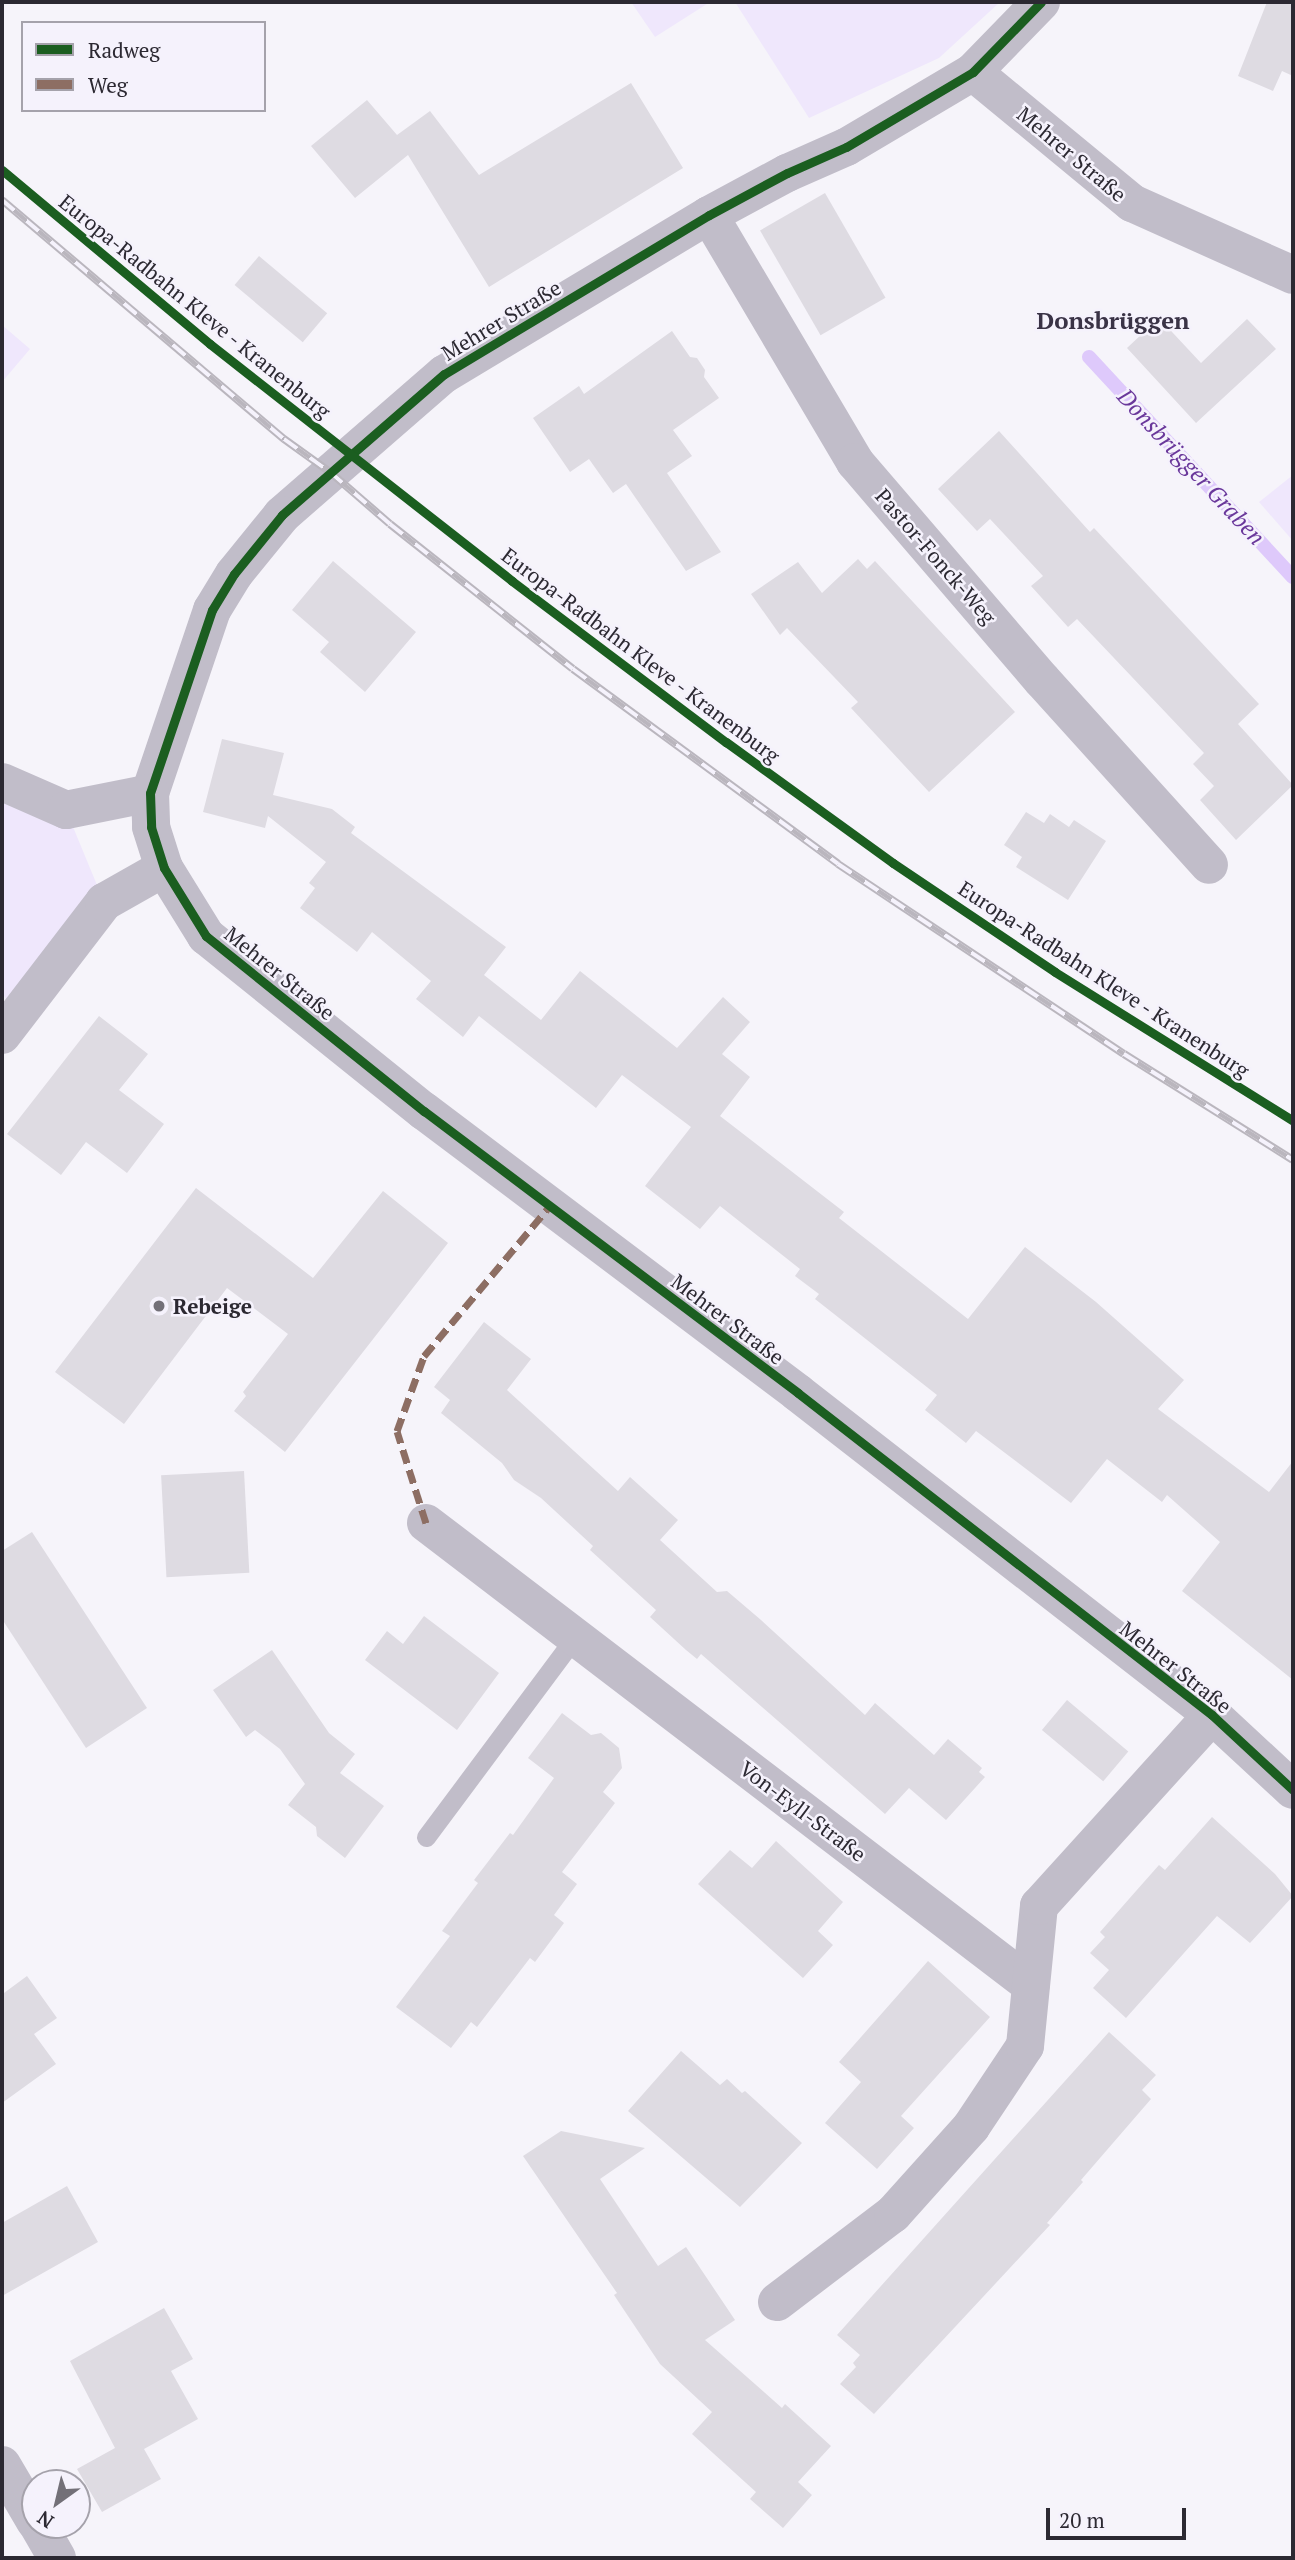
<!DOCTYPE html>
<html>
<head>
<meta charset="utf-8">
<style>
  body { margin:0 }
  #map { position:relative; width:1295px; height:2560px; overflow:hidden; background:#f6f4fa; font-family:"PT Serif",serif }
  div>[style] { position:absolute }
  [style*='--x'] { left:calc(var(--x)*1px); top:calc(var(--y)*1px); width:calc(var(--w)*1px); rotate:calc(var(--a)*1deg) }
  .green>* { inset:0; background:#efe7fc }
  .stream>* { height:14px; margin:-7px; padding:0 7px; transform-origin:7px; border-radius:7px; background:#dec9fb }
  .building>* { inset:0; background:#dedbe2; transform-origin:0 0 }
  .service>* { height:19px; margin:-9.5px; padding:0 9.5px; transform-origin:9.5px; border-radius:9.5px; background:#c1bdc9 }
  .minor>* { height:38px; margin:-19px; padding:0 19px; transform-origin:19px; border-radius:19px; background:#c1bdc9 }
  .rail>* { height:8px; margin-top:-4px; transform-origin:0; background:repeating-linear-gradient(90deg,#f5f2fc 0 16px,#bab6be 0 32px); box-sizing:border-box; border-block:2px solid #bab6be }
  .quiet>* { height:7px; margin-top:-3.5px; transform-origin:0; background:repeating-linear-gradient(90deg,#8d6e63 0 14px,transparent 0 21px) }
  .cycleway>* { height:9px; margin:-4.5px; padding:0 4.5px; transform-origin:4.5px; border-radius:4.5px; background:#1b5e20 }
  .dots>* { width:19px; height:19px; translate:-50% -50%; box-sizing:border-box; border:4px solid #f5f2fc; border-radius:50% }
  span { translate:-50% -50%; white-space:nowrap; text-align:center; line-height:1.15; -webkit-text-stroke:5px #f5f2fc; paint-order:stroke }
  .street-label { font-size:21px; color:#2c2932 }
  .poi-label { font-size:21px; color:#2c2932; font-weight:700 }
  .left { translate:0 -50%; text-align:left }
  .water-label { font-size:23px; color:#6a389b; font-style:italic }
  .quarter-label { font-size:24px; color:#3a3346; font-weight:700 }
  .frame { position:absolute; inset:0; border:4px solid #2c2932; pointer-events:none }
  .legend { position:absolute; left:21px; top:21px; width:245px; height:91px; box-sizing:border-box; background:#f5f2fc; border:2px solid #a5a2ab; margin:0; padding:9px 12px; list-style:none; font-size:21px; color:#2c2932 }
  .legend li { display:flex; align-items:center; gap:14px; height:35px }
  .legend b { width:35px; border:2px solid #a5a2ab }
  .north { position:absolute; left:21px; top:2469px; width:70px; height:70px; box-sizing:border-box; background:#f5f2fc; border:2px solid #a5a2ab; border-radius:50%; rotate:214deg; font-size:19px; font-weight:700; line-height:28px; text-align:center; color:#2c2932 }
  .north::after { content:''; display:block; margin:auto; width:24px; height:32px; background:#737078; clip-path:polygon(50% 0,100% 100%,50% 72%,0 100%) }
  .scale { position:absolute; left:1046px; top:2508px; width:140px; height:32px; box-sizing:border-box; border:4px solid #2c2932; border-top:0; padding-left:9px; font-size:21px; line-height:24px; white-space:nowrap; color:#2c2932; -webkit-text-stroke:5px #f5f2fc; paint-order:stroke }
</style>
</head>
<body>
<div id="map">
  <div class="green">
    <i style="clip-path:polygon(631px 2px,710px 2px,655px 37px)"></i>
    <i style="clip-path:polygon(735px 2px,1000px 2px,939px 58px,809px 118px)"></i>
    <i style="clip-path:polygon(2px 325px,30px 349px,2px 382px)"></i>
    <i style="clip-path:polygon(1293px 475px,1293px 541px,1259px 502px)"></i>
    <i style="clip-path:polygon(2px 782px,66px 810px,104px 902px,16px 1017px,2px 992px)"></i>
  </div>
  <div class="stream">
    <i style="--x:1089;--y:357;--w:300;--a:47.2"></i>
  </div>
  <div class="building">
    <i style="clip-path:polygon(1267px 2px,1293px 2px,1293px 76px,1282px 71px,1273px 91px,1238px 76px)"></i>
    <i style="clip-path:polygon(631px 83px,683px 168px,489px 287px,408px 155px,355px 198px,311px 146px,367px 100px,397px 135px,430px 111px,479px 175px)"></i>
    <i style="left:825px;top:193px;width:121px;height:75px;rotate:60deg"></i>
    <i style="left:259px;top:256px;width:89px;height:38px;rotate:40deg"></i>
    <i style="clip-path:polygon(1159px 318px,1201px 363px,1247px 319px,1276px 349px,1196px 423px,1127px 348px)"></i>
    <i style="clip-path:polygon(672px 331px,690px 357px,697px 358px,705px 370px,704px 377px,719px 398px,673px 430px,692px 456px,667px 473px,721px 552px,686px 571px,626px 484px,613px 493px,589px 459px,570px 472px,533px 418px,579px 386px,584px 394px)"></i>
    <i style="clip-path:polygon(999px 431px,1090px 532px,1094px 528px,1259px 704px,1238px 724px,1293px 785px,1236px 840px,1200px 800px,1214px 786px,1193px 764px,1204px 753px,1077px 619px,1068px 627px,1031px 586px,1043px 576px,990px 519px,977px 531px,938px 489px)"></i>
    <i style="clip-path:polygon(858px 559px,867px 569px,875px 561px,1015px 712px,929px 792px,851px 708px,858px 702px,787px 628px,780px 635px,751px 594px,798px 562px,822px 593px)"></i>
    <i style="clip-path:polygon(333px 561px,416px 632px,365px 692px,320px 652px,329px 642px,292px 610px)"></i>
    <i style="clip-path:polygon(222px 739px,284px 753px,273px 795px,332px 809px,355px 827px,351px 833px,506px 947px,484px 975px,541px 1020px,580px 971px,677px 1048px,723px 997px,750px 1022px,722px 1054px,750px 1077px,720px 1116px,844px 1212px,839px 1218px,968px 1319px,1025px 1247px,1096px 1302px,1184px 1380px,1158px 1409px,1269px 1492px,1293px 1461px,1293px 1680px,1182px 1591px,1220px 1542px,1167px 1495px,1162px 1502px,1107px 1459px,1071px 1503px,976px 1431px,966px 1443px,925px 1410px,937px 1395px,815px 1299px,819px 1294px,795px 1276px,800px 1269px,720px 1206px,700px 1229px,645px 1186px,691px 1127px,622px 1075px,596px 1108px,479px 1016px,463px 1037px,416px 999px,431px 981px,372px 932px,357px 952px,300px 908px,315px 888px,309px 883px,326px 862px,268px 816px,265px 828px,203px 812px)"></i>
    <i style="clip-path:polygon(1026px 812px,1044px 823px,1050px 814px,1069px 827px,1074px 820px,1106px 841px,1068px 900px,1016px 867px,1022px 857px,1004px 845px)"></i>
    <i style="clip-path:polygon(99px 1016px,148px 1054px,119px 1090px,164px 1124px,127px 1173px,86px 1142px,61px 1175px,7px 1134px)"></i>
    <i style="clip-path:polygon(196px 1188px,313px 1278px,383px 1191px,448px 1243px,285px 1452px,234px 1411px,246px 1396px,243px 1392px,288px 1334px,227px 1288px,124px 1424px,55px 1372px)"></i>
    <i style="clip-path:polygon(484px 1322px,531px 1359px,507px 1390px,618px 1491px,630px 1477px,678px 1520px,660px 1540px,717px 1592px,727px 1591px,761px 1620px,865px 1715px,875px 1703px,934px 1755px,948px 1739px,982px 1768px,979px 1772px,985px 1777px,946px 1820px,909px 1788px,885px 1814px,701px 1654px,697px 1659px,686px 1650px,650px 1617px,656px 1610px,590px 1550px,593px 1546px,541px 1498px,514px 1480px,502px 1463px,441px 1413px,450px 1400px,434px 1387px)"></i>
    <i style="left:244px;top:1471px;width:102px;height:83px;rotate:87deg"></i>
    <i style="clip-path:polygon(32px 1532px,147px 1708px,86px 1748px,2px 1619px,2px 1551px)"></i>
    <i style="clip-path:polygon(424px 1616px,499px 1673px,457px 1730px,365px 1660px,387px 1631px,403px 1644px)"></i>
    <i style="clip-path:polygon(272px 1650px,329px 1733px,355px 1754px,340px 1773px,384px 1806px,345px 1858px,317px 1836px,316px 1827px,288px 1805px,305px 1784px,280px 1749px,255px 1730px,246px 1737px,213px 1690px)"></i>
    <i style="left:1067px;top:1700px;width:80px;height:39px;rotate:40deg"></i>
    <i style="clip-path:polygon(562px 1713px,591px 1735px,601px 1733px,619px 1748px,622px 1768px,603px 1792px,615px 1803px,562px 1872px,577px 1884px,554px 1915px,564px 1923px,535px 1962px,530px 1958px,477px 2027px,471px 2022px,451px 2048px,396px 2007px,450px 1936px,442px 1931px,478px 1883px,474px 1880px,510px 1833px,513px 1835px,554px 1778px,528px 1758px)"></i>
    <i style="clip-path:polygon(1212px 1817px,1275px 1874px,1293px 1896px,1250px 1943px,1217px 1916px,1126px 2018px,1093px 1988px,1109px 1970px,1090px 1953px,1105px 1937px,1100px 1932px,1136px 1891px,1159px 1865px,1165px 1870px)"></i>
    <i style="clip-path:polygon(776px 1841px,843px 1902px,818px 1931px,833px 1945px,803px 1978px,698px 1884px,730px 1850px,752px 1868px)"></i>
    <i style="clip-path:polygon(928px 1961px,990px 2017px,901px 2116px,914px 2128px,877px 2169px,825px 2123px,861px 2082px,839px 2062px)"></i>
    <i style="clip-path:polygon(27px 1976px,57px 2018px,34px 2034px,56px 2064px,2px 2103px,2px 1990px,4px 1993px)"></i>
    <i style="clip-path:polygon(1109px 2032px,1156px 2075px,1142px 2090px,1151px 2099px,1081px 2180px,1083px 2182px,1047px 2223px,1050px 2225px,874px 2414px,840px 2384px,856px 2367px,853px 2363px,860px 2355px,837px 2335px)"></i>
    <i style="clip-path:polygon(681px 2051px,720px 2085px,727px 2079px,742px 2093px,745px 2091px,802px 2143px,740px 2207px,628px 2111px)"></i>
    <i style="clip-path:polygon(561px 2131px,645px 2148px,600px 2179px,658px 2266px,686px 2247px,735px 2320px,705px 2340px,782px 2408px,785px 2404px,831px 2446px,798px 2482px,812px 2495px,783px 2528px,750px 2499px,756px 2492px,692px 2434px,712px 2412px,660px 2364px,614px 2295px,617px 2293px,523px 2156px)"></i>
    <i style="clip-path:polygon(67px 2186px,98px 2242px,2px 2296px,2px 2223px)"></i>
    <i style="clip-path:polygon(164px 2308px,193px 2359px,171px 2371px,198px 2419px,144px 2449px,161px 2479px,102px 2512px,77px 2469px,115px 2448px,70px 2361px)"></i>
  </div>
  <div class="service">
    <i style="--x:426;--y:1837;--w:249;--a:-53.3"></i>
  </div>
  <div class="minor">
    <i style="--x:1041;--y:2;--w:98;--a:134.2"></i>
    <i style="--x:973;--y:72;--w:147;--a:149.4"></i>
    <i style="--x:846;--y:147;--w:64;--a:156.2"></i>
    <i style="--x:787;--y:173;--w:89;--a:151.7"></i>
    <i style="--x:709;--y:215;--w:309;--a:149"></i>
    <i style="--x:444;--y:374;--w:215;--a:139"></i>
    <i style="--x:282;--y:515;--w:76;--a:129.1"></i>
    <i style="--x:234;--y:574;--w:42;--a:121.4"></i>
    <i style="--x:212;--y:610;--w:193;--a:108.7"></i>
    <i style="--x:150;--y:793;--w:34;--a:88"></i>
    <i style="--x:151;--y:827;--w:43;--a:72.4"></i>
    <i style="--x:164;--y:868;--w:80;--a:58.3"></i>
    <i style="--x:206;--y:936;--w:280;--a:38.8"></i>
    <i style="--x:424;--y:1111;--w:468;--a:37"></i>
    <i style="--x:798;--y:1393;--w:524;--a:37.87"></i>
    <i style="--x:1212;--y:1715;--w:110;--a:42.8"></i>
    <i style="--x:973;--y:72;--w:206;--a:39.5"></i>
    <i style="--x:1132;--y:203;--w:176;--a:24.1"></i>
    <i style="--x:709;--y:215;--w:287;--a:59.4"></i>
    <i style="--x:855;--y:462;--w:287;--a:49.4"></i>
    <i style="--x:1042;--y:680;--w:249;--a:47.9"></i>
    <i style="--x:2;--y:782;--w:70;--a:23.6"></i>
    <i style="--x:66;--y:810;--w:86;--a:-11.4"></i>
    <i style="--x:2;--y:1035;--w:168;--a:-52.5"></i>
    <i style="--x:104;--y:902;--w:69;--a:-29.5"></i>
    <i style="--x:426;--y:1523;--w:761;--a:37.37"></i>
    <i style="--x:777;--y:2302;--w:146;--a:-37.2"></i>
    <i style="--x:893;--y:2214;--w:117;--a:-48.1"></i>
    <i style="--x:971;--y:2127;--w:97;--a:-56.3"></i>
    <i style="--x:1025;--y:2046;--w:141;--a:-84.3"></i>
    <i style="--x:1039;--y:1906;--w:258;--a:-47.8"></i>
    <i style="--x:2;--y:2465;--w:65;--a:59.5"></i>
    <i style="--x:38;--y:2525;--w:38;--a:60"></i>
  </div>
  <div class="rail">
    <i style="--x:2;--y:200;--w:370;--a:40.3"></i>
    <i style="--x:284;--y:439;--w:57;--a:35.7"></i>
    <i style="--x:330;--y:472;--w:79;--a:40.9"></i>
    <i style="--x:390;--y:524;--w:233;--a:38.4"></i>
    <i style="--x:573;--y:669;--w:329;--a:36.3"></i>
    <i style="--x:838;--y:864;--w:343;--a:33.6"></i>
    <i style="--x:1124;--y:1054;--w:199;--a:32.1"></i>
  </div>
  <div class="quiet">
    <i style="--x:426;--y:1523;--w:96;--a:-107.5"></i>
    <i style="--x:397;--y:1431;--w:80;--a:-70.2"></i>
    <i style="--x:424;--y:1356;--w:196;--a:-50"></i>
  </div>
  <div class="cycleway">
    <i style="--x:1041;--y:2;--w:98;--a:134.2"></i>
    <i style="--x:973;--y:72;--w:147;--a:149.4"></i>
    <i style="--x:846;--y:147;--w:64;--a:156.2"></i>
    <i style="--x:787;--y:173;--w:89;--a:151.7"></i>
    <i style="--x:709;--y:215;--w:309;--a:149"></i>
    <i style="--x:444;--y:374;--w:215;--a:139"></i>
    <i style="--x:282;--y:515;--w:76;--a:129.1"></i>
    <i style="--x:234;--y:574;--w:42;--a:121.4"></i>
    <i style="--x:212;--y:610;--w:193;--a:108.7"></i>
    <i style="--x:150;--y:793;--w:34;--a:88"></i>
    <i style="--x:151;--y:827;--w:43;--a:72.4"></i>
    <i style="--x:164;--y:868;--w:80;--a:58.3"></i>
    <i style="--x:206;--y:936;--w:280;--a:38.8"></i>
    <i style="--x:424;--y:1111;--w:468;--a:37"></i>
    <i style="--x:798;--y:1393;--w:524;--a:37.87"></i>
    <i style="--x:1212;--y:1715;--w:110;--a:42.8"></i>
    <i style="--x:2;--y:170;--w:271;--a:39.9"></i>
    <i style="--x:210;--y:344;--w:384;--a:38.1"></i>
    <i style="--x:512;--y:581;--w:268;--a:37"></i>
    <i style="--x:726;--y:742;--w:206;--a:35.9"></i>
    <i style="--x:893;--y:863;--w:195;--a:33.9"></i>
    <i style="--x:1055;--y:972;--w:281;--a:32"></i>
  </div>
  <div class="dots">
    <i style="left:159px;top:1306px;background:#737078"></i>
  </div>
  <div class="street-label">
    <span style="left:1072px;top:154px;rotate:40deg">Mehrer Straße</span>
    <span style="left:195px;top:306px;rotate:39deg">Europa-Radbahn Kleve - Kranenburg</span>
    <span style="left:501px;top:320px;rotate:-31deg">Mehrer Straße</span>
    <span style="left:936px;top:556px;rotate:49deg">Pastor-Fonck-Weg</span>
    <span style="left:641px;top:655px;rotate:37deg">Europa-Radbahn Kleve - Kranenburg</span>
    <span style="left:280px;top:973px;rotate:39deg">Mehrer Straße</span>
    <span style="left:1104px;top:979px;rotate:33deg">Europa-Radbahn Kleve - Kranenburg</span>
    <span style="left:728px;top:1319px;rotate:37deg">Mehrer Straße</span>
    <span style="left:1176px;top:1667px;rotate:38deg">Mehrer Straße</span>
    <span style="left:803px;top:1811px;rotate:37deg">Von-Eyll-Straße</span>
  </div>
  <div class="poi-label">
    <span class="left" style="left:173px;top:1306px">Rebeige</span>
  </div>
  <div class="water-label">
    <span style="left:1191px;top:467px;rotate:47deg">Donsbrügger Graben</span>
  </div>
  <div class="quarter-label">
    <span style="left:1113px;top:321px">Donsbrüggen</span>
  </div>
  <div class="frame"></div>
  <ul class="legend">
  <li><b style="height:9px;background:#1b5e20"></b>Radweg</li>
  <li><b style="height:9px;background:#8d6e63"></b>Weg</li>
  </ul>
  <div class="north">N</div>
  <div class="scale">20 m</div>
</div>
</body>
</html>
